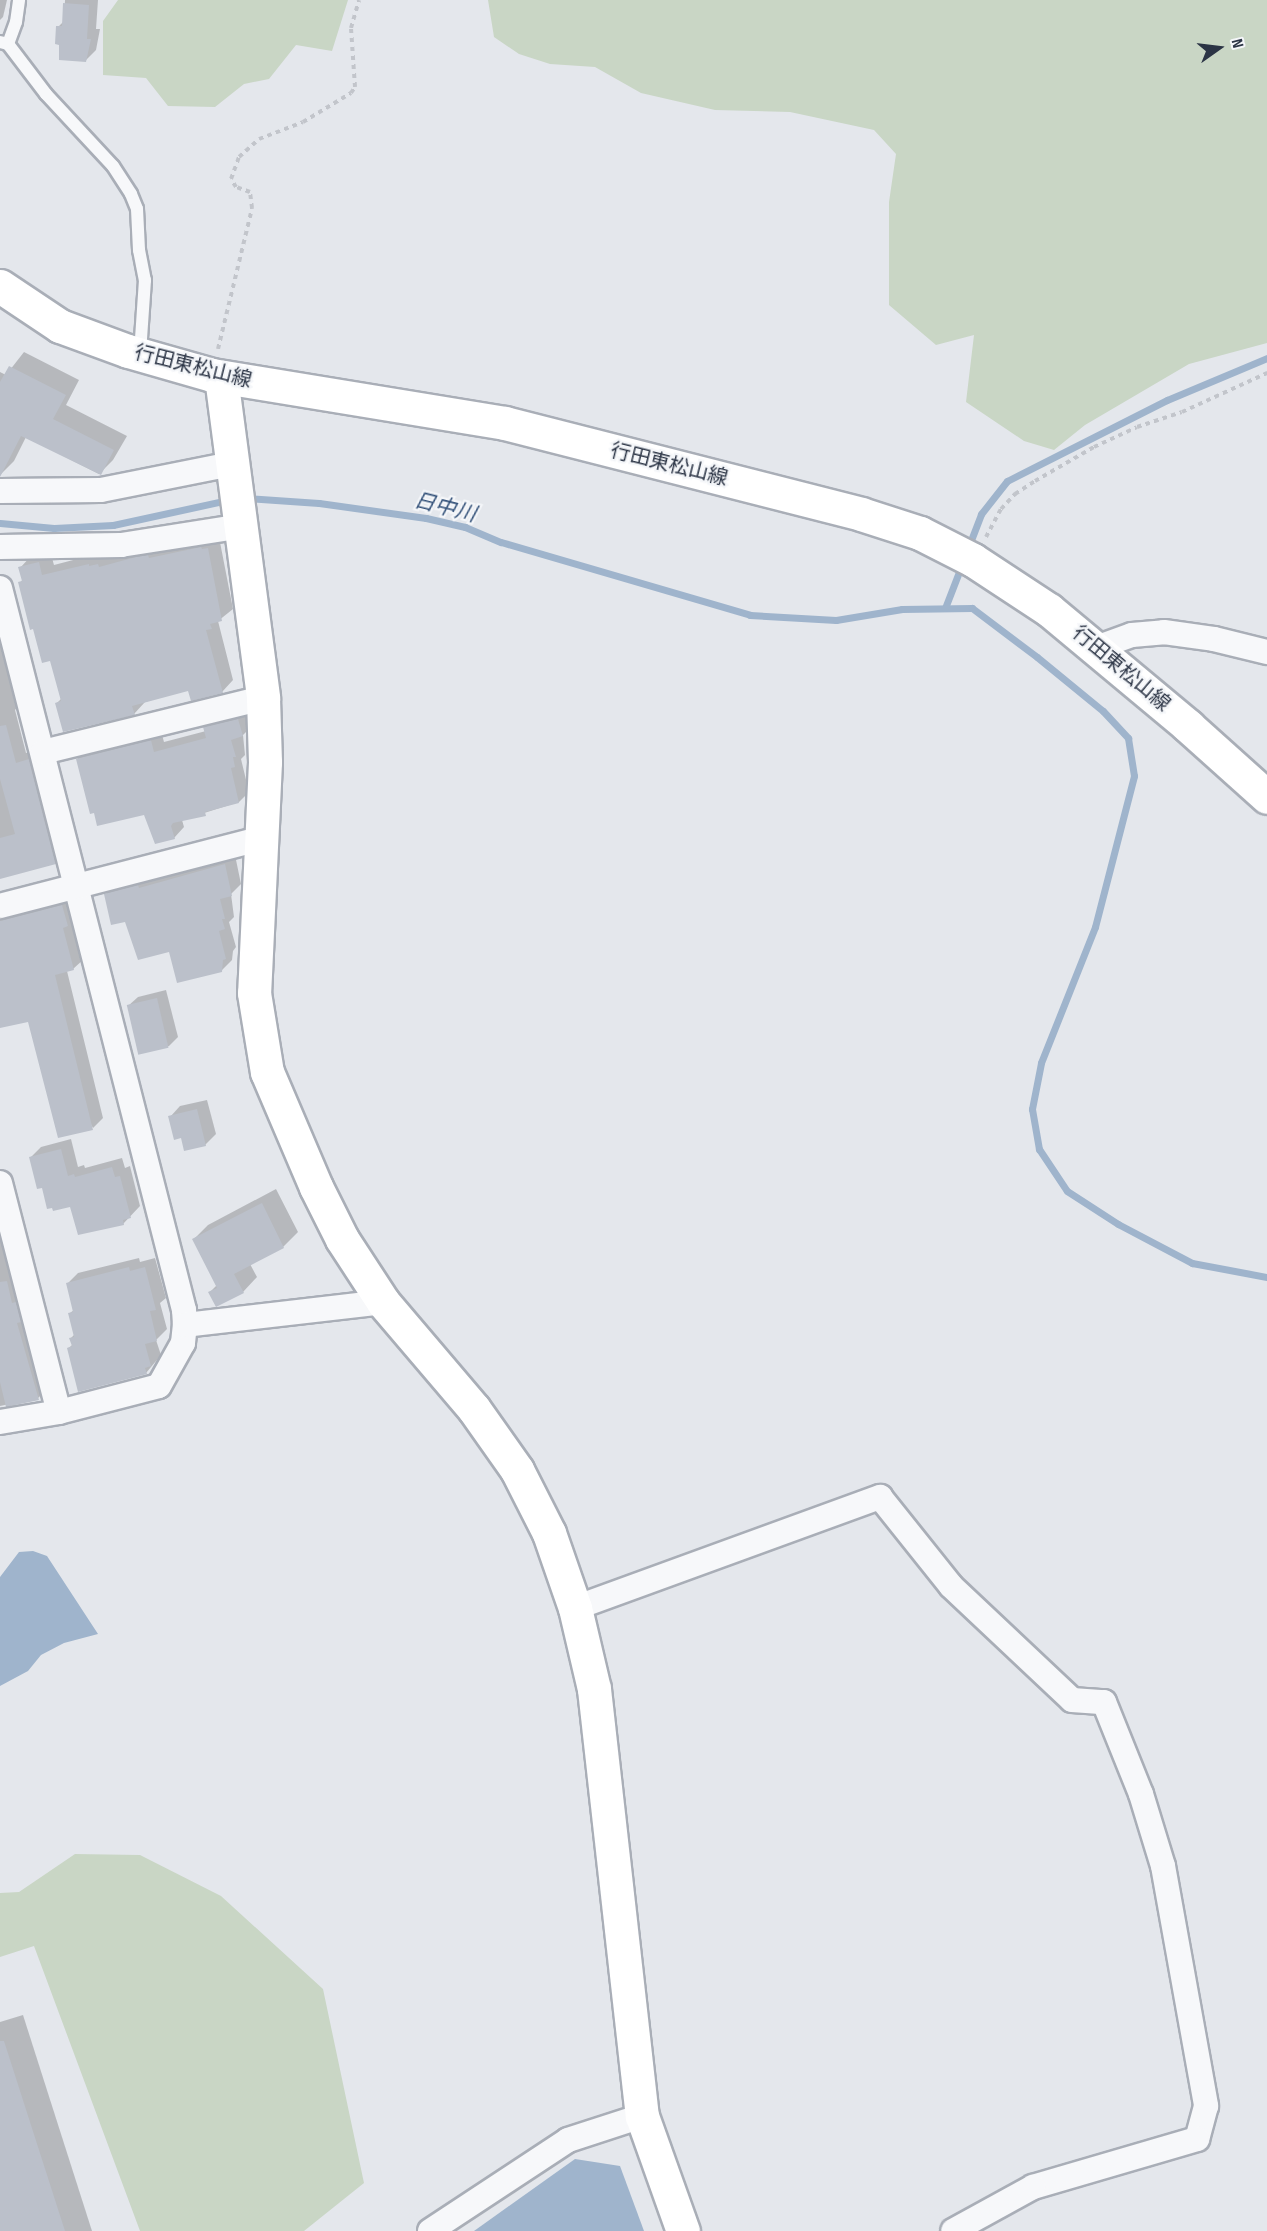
<!DOCTYPE html>
<html>
<head>
<meta charset="utf-8">
<style>
  body { margin:0 }
  #map { position:relative; width:1267px; height:2231px; overflow:hidden; background:#e4e7ec; font-family:"Sofia Sans Condensed","Noto Sans JP",sans-serif }
  div>[style] { position:absolute }
  [style*='--x'] { left:calc(var(--x)*1px); top:calc(var(--y)*1px); width:calc(var(--w)*1px); rotate:calc(var(--a)*1deg) }
  .green>* { inset:0; background:#c9d6c5 }
  .water>* { inset:0; background:#9fb4cc }
  .shadow>* { inset:0; background:#0003 }
  .stream>* { height:7px; margin:-3.5px; padding:0 3.5px; transform-origin:3.5px; border-radius:3.5px; background:#9fb4cc }
  .building>* { inset:0; background:#bbc0ca; transform-origin:0 0 }
  .path>* { height:4px; margin-top:-2px; transform-origin:0; background:repeating-linear-gradient(90deg,#c2c5cb 0 4.5px,transparent 0 9px) }
  .roads { filter:drop-shadow(2px 0 #a9aeb7) drop-shadow(-2px 0 #a9aeb7) drop-shadow(0 2px #a9aeb7) drop-shadow(0 -2px #a9aeb7) }
  .lane>* { height:12px; margin:-6px; padding:0 6px; transform-origin:6px; border-radius:6px; background:#f7f8fa }
  .street>* { height:24px; margin:-12px; padding:0 12px; transform-origin:12px; border-radius:12px; background:#f7f8fa }
  .secondary>* { height:33px; margin:-16.5px; padding:0 16.5px; transform-origin:16.5px; border-radius:16.5px; background:#fff }
  .primary>* { height:33px; margin:-16.5px; padding:0 16.5px; transform-origin:16.5px; border-radius:16.5px; background:#fff }
  span { translate:-50% -50%; white-space:nowrap; text-align:center; line-height:1.15; -webkit-text-stroke:4.5px #f4f6f9; paint-order:stroke }
  .street-label { font-size:20px; color:#2b3445 }
  .water-label { font-size:21px; color:#34527a; font-style:italic }
  .north { position:absolute; left:1189px; top:18px; width:60px; height:60px; -webkit-text-stroke:4px #f4f6f9; paint-order:stroke; rotate:76deg; font-size:16px; font-weight:700; line-height:24px; text-align:center; color:#2b3445 }
  .north::after { content:''; display:block; margin:auto; width:21px; height:27px; background:#2b3445; clip-path:polygon(50% 0,100% 100%,50% 72%,0 100%) }
</style>
</head>
<body>
<div id="map">
  <div class="green">
    <i style="clip-path:polygon(118px 0,348px 0,332px 51px,296px 45px,269px 79px,244px 84px,215px 107px,168px 106px,146px 78px,103px 75px,103px 21px)"></i>
    <i style="clip-path:polygon(488px 0,1267px 0,1267px 343px,1189px 364px,1085px 425px,1054px 450px,1024px 441px,966px 402px,974px 335px,936px 345px,889px 305px,889px 202px,896px 154px,874px 130px,790px 112px,715px 110px,641px 93px,595px 67px,550px 64px,519px 54px,494px 37px)"></i>
    <i style="clip-path:polygon(75px 1854px,140px 1855px,221px 1896px,323px 1989px,364px 2183px,304px 2231px,140px 2231px,34px 1946px,0 1957px,0 1893px,19px 1892px)"></i>
  </div>
  <div class="water">
    <i style="clip-path:polygon(33px 1551px,47px 1556px,98px 1634px,64px 1643px,41px 1655px,28px 1671px,0 1686px,0 1577px,19px 1552px)"></i>
    <i style="clip-path:polygon(575px 2159px,620px 2166px,644px 2231px,474px 2231px)"></i>
  </div>
  <div class="shadow">
    <i style="clip-path:polygon(0 0,7px 0,3px 17px,0 20px)"></i>
    <i style="clip-path:polygon(65px 0,98px 0,96px 29px,100px 29px,96px 50px,86px 60px,58px 27px,64px 21px)"></i>
    <i style="clip-path:polygon(24px 352px,79px 380px,66px 405px,127px 436px,113px 460px,99px 474px,26px 437px,14px 461px,0 475px,0 372px,6px 375px)"></i>
    <i style="clip-path:polygon(219px 537px,233px 609px,218px 621px,233px 680px,222px 692px,189px 689px,145px 702px,134px 714px,57px 703px,61px 699px,51px 659px,20px 583px,23px 579px,20px 568px,31px 556px,50px 551px,54px 565px,100px 553px)"></i>
    <i style="clip-path:polygon(0 612px,23px 701px,15px 710px,26px 753px,39px 750px,65px 853px,55px 863px,0 878px)"></i>
    <i style="clip-path:polygon(249px 709px,253px 725px,243px 735px,245px 755px,241px 759px,249px 792px,239px 802px,182px 820px,184px 827px,174px 838px,77px 759px,88px 749px,161px 731px,164px 742px,206px 731px,205px 728px,215px 717px)"></i>
    <i style="clip-path:polygon(235px 855px,241px 884px,231px 894px,234px 917px,229px 922px,236px 947px,233px 951px,232px 960px,222px 970px,170px 951px,126px 920px,106px 894px,116px 884px)"></i>
    <i style="clip-path:polygon(73px 895px,84px 959px,73px 969px,67px 971px,103px 1118px,93px 1128px,29px 1020px,0 1027px,0 914px)"></i>
    <i style="clip-path:polygon(166px 990px,178px 1037px,169px 1046px,142px 1053px,128px 1006px,138px 997px)"></i>
    <i style="clip-path:polygon(207px 1100px,216px 1134px,205px 1145px,182px 1137px,170px 1117px,180px 1106px)"></i>
    <i style="clip-path:polygon(71px 1139px,78px 1167px,84px 1165px,85px 1168px,122px 1158px,125px 1168px,130px 1166px,140px 1206px,123px 1224px,71px 1206px,43px 1186px,31px 1157px,41px 1147px)"></i>
    <i style="clip-path:polygon(276px 1189px,298px 1232px,283px 1247px,250px 1264px,257px 1277px,243px 1292px,209px 1293px,217px 1285px,194px 1239px,208px 1225px)"></i>
    <i style="clip-path:polygon(0 1221px,49px 1388px,38px 1398px,0 1406px)"></i>
    <i style="clip-path:polygon(139px 1258px,140px 1262px,155px 1258px,166px 1298px,160px 1303px,167px 1329px,156px 1340px,161px 1355px,146px 1373px,69px 1348px,73px 1344px,71px 1338px,75px 1334px,70px 1313px,74px 1310px,68px 1283px,78px 1273px)"></i>
    <i style="clip-path:polygon(23px 2015px,92px 2231px,0 2231px,0 2022px)"></i>
  </div>
  <div class="stream">
    <i style="--x:245;--y:498;--w:74;--a:3.9"></i>
    <i style="--x:319;--y:503;--w:108;--a:8"></i>
    <i style="--x:426;--y:518;--w:40;--a:13"></i>
    <i style="--x:465;--y:527;--w:39;--a:23"></i>
    <i style="--x:501;--y:542;--w:259;--a:16.3"></i>
    <i style="--x:750;--y:615;--w:86;--a:3.3"></i>
    <i style="--x:836;--y:620;--w:67;--a:-9.5"></i>
    <i style="--x:902;--y:609;--w:70;--a:-0.8"></i>
    <i style="--x:972;--y:608;--w:81;--a:37"></i>
    <i style="--x:1037;--y:657;--w:85;--a:39.3"></i>
    <i style="--x:1103;--y:711;--w:37;--a:47"></i>
    <i style="--x:1128;--y:738;--w:38;--a:81"></i>
    <i style="--x:1134;--y:776;--w:156;--a:104.5"></i>
    <i style="--x:1095;--y:927;--w:146;--a:111.7"></i>
    <i style="--x:1041;--y:1063;--w:47;--a:101.1"></i>
    <i style="--x:1032;--y:1109;--w:41;--a:80.1"></i>
    <i style="--x:1039;--y:1149;--w:50;--a:56.3"></i>
    <i style="--x:1067;--y:1191;--w:61;--a:32.9"></i>
    <i style="--x:1118;--y:1224;--w:84;--a:27.8"></i>
    <i style="--x:1192;--y:1263;--w:76;--a:10.6"></i>
    <i style="--x:0;--y:523;--w:54;--a:5.3"></i>
    <i style="--x:54;--y:528;--w:59;--a:-2.9"></i>
    <i style="--x:113;--y:525;--w:118;--a:-12.3"></i>
    <i style="--x:968;--y:548;--w:36;--a:-69"></i>
    <i style="--x:981;--y:514;--w:42;--a:-51.8"></i>
    <i style="--x:1007;--y:481;--w:179;--a:-26.9"></i>
    <i style="--x:1167;--y:400;--w:108;--a:-22.8"></i>
    <i style="--x:945;--y:608;--w:47;--a:-68.9"></i>
  </div>
  <div class="building">
    <i style="clip-path:polygon(63px 3px,89px 5px,87px 39px,91px 39px,86px 62px,59px 60px,59px 45px,55px 44px,56px 26px,62px 26px)"></i>
    <i style="clip-path:polygon(9px 366px,66px 395px,53px 419px,114px 450px,101px 475px,21px 436px,0 477px,0 382px)"></i>
    <i style="clip-path:polygon(201px 547px,202px 549px,208px 548px,222px 621px,210px 624px,212px 629px,206px 630px,223px 693px,191px 701px,188px 691px,132px 706px,135px 715px,63px 732px,55px 703px,61px 701px,50px 661px,42px 663px,33px 629px,30px 630px,18px 582px,22px 581px,18px 567px,39px 562px,42px 575px,89px 564px,89px 566px,98px 564px,99px 567px,136px 557px,148px 555px,149px 558px)"></i>
    <i style="clip-path:polygon(238px 719px,243px 736px,231px 740px,236px 757px,233px 757px,235px 767px,231px 768px,239px 803px,205px 812px,206px 816px,173px 823px,171px 826px,175px 839px,155px 844px,144px 815px,97px 826px,94px 813px,90px 814px,76px 759px,151px 740px,154px 752px,206px 738px,203px 727px)"></i>
    <i style="clip-path:polygon(6px 725px,16px 763px,29px 759px,56px 864px,0 879px,0 838px,15px 834px,0 779px,0 726px)"></i>
    <i style="clip-path:polygon(225px 864px,232px 896px,220px 899px,225px 919px,222px 919px,225px 929px,219px 931px,226px 959px,223px 960px,222px 972px,177px 983px,169px 952px,138px 960px,125px 922px,111px 925px,104px 894px,138px 885px,139px 888px)"></i>
    <i style="clip-path:polygon(62px 905px,68px 926px,63px 928px,74px 970px,55px 975px,93px 1130px,58px 1138px,28px 1022px,0 1028px,0 921px)"></i>
    <i style="left:157px;top:998px;width:51px;height:31px;rotate:77deg"></i>
    <i style="clip-path:polygon(197px 1109px,206px 1146px,184px 1151px,181px 1138px,174px 1140px,168px 1116px)"></i>
    <i style="clip-path:polygon(61px 1149px,68px 1176px,74px 1174px,75px 1177px,112px 1167px,115px 1177px,120px 1176px,131px 1218px,123px 1220px,124px 1225px,78px 1235px,70px 1207px,53px 1211px,52px 1208px,47px 1209px,42px 1188px,37px 1189px,29px 1157px)"></i>
    <i style="clip-path:polygon(262px 1203px,284px 1248px,234px 1274px,244px 1293px,216px 1307px,208px 1292px,217px 1288px,192px 1239px)"></i>
    <i style="clip-path:polygon(129px 1267px,130px 1271px,145px 1267px,156px 1310px,150px 1311px,157px 1341px,145px 1344px,151px 1366px,145px 1368px,147px 1374px,78px 1392px,67px 1348px,72px 1346px,69px 1338px,74px 1337px,68px 1313px,73px 1312px,66px 1283px)"></i>
    <i style="clip-path:polygon(7px 1281px,12px 1303px,16px 1302px,21px 1322px,17px 1323px,39px 1400px,6px 1407px,0 1382px,0 1282px)"></i>
    <i style="clip-path:polygon(0 2041px,4px 2041px,65px 2231px,0 2231px)"></i>
  </div>
  <div class="path">
    <i style="--x:218;--y:349;--w:145;--a:-76.4"></i>
    <i style="--x:252;--y:208;--w:16;--a:-97"></i>
    <i style="--x:250;--y:192;--w:15;--a:-160"></i>
    <i style="--x:236;--y:187;--w:9;--a:-122"></i>
    <i style="--x:231;--y:179;--w:23;--a:-70"></i>
    <i style="--x:239;--y:157;--w:27;--a:-42"></i>
    <i style="--x:259;--y:139;--w:47;--a:-21.1"></i>
    <i style="--x:303;--y:122;--w:56;--a:-31.1"></i>
    <i style="--x:351;--y:93;--w:7;--a:-56"></i>
    <i style="--x:355;--y:87;--w:59;--a:-93.9"></i>
    <i style="--x:351;--y:28;--w:29;--a:-74"></i>
    <i style="--x:986;--y:537;--w:32;--a:-62"></i>
    <i style="--x:1001;--y:509;--w:21;--a:-47"></i>
    <i style="--x:1015;--y:494;--w:24;--a:-33"></i>
    <i style="--x:1035;--y:481;--w:68;--a:-30"></i>
    <i style="--x:1094;--y:447;--w:47;--a:-24.9"></i>
    <i style="--x:1137;--y:427;--w:47;--a:-18.4"></i>
    <i style="--x:1182;--y:412;--w:94;--a:-24.6"></i>
  </div>
  <div class="roads">
    <div class="lane">
      <i style="--x:0;--y:42;--w:8;--a:14"></i>
      <i style="--x:8;--y:44;--w:63;--a:52.8"></i>
      <i style="--x:46;--y:94;--w:98;--a:47.1"></i>
      <i style="--x:113;--y:166;--w:33;--a:57"></i>
      <i style="--x:131;--y:194;--w:16;--a:68"></i>
      <i style="--x:137;--y:209;--w:41;--a:87.2"></i>
      <i style="--x:139;--y:250;--w:31;--a:79"></i>
      <i style="--x:145;--y:280;--w:74;--a:93.9"></i>
      <i style="--x:8;--y:44;--w:23;--a:-70"></i>
      <i style="--x:16;--y:22;--w:22;--a:-82"></i>
    </div>
    <div class="street">
      <i style="--x:0;--y:491;--w:101;--a:-0.6"></i>
      <i style="--x:101;--y:490;--w:133;--a:-11.3"></i>
      <i style="--x:0;--y:547;--w:121;--a:-0.9"></i>
      <i style="--x:121;--y:545;--w:122;--a:-8.9"></i>
      <i style="--x:0;--y:588;--w:745;--a:75.7"></i>
      <i style="--x:184;--y:1310;--w:15;--a:86"></i>
      <i style="--x:1096;--y:648;--w:38;--a:-20"></i>
      <i style="--x:1132;--y:635;--w:32;--a:-5"></i>
      <i style="--x:1164;--y:632;--w:50;--a:8"></i>
      <i style="--x:1214;--y:639;--w:55;--a:13.8"></i>
      <i style="--x:43;--y:752;--w:227;--a:-13.8"></i>
      <i style="--x:0;--y:906;--w:272;--a:-14.5"></i>
      <i style="--x:0;--y:1183;--w:236;--a:75.6"></i>
      <i style="--x:0;--y:1422;--w:60;--a:-9.6"></i>
      <i style="--x:59;--y:1412;--w:103;--a:-14.6"></i>
      <i style="--x:159;--y:1386;--w:49;--a:-60.8"></i>
      <i style="--x:183;--y:1343;--w:18;--a:-84"></i>
      <i style="--x:185;--y:1325;--w:199;--a:-6.6"></i>
      <i style="--x:575;--y:1608;--w:325;--a:-20"></i>
      <i style="--x:880;--y:1497;--w:114;--a:51.4"></i>
      <i style="--x:951;--y:1586;--w:166;--a:43.3"></i>
      <i style="--x:1072;--y:1700;--w:32;--a:4"></i>
      <i style="--x:1104;--y:1702;--w:99;--a:68.1"></i>
      <i style="--x:1141;--y:1794;--w:75;--a:73"></i>
      <i style="--x:1163;--y:1866;--w:244;--a:79.8"></i>
      <i style="--x:1206;--y:2106;--w:34;--a:105"></i>
      <i style="--x:1197;--y:2139;--w:171;--a:163.7"></i>
      <i style="--x:1033;--y:2187;--w:91;--a:151.2"></i>
      <i style="--x:430;--y:2231;--w:165;--a:-33.4"></i>
      <i style="--x:568;--y:2140;--w:78;--a:-18"></i>
    </div>
    <div class="secondary">
      <i style="--x:221;--y:377;--w:324;--a:82.5"></i>
      <i style="--x:263;--y:698;--w:64;--a:88.2"></i>
      <i style="--x:265;--y:762;--w:231;--a:92.7"></i>
      <i style="--x:254;--y:993;--w:80;--a:80.7"></i>
      <i style="--x:267;--y:1072;--w:125;--a:66.9"></i>
      <i style="--x:316;--y:1187;--w:58;--a:63.4"></i>
      <i style="--x:342;--y:1239;--w:75;--a:56.9"></i>
      <i style="--x:383;--y:1302;--w:140;--a:49.6"></i>
      <i style="--x:474;--y:1409;--w:75;--a:54.8"></i>
      <i style="--x:517;--y:1470;--w:71;--a:63.1"></i>
      <i style="--x:549;--y:1533;--w:79;--a:70.9"></i>
      <i style="--x:575;--y:1608;--w:83;--a:76.8"></i>
      <i style="--x:594;--y:1689;--w:430;--a:83.6"></i>
      <i style="--x:642;--y:2116;--w:122;--a:70.4"></i>
    </div>
    <div class="primary">
      <i style="--x:0;--y:286;--w:72;--a:33.7"></i>
      <i style="--x:60;--y:326;--w:72;--a:20.2"></i>
      <i style="--x:128;--y:351;--w:87;--a:15.9"></i>
      <i style="--x:212;--y:375;--w:297;--a:9.3"></i>
      <i style="--x:505;--y:423;--w:367;--a:14.3"></i>
      <i style="--x:861;--y:514;--w:62;--a:17.9"></i>
      <i style="--x:920;--y:533;--w:59;--a:27"></i>
      <i style="--x:973;--y:560;--w:91;--a:33.3"></i>
      <i style="--x:1049;--y:610;--w:181;--a:39.8"></i>
      <i style="--x:1188;--y:726;--w:106;--a:41.9"></i>
    </div>
  </div>
  <div class="street-label">
    <span style="left:193px;top:367px;rotate:14deg">行田東松山線</span>
    <span style="left:669px;top:465px;rotate:14deg">行田東松山線</span>
    <span style="left:1121px;top:669px;rotate:40deg">行田東松山線</span>
  </div>
  <div class="water-label">
    <span style="left:445px;top:508px;rotate:14deg">日中川</span>
  </div>
  <div class="north">N</div>
</div>
</body>
</html>
